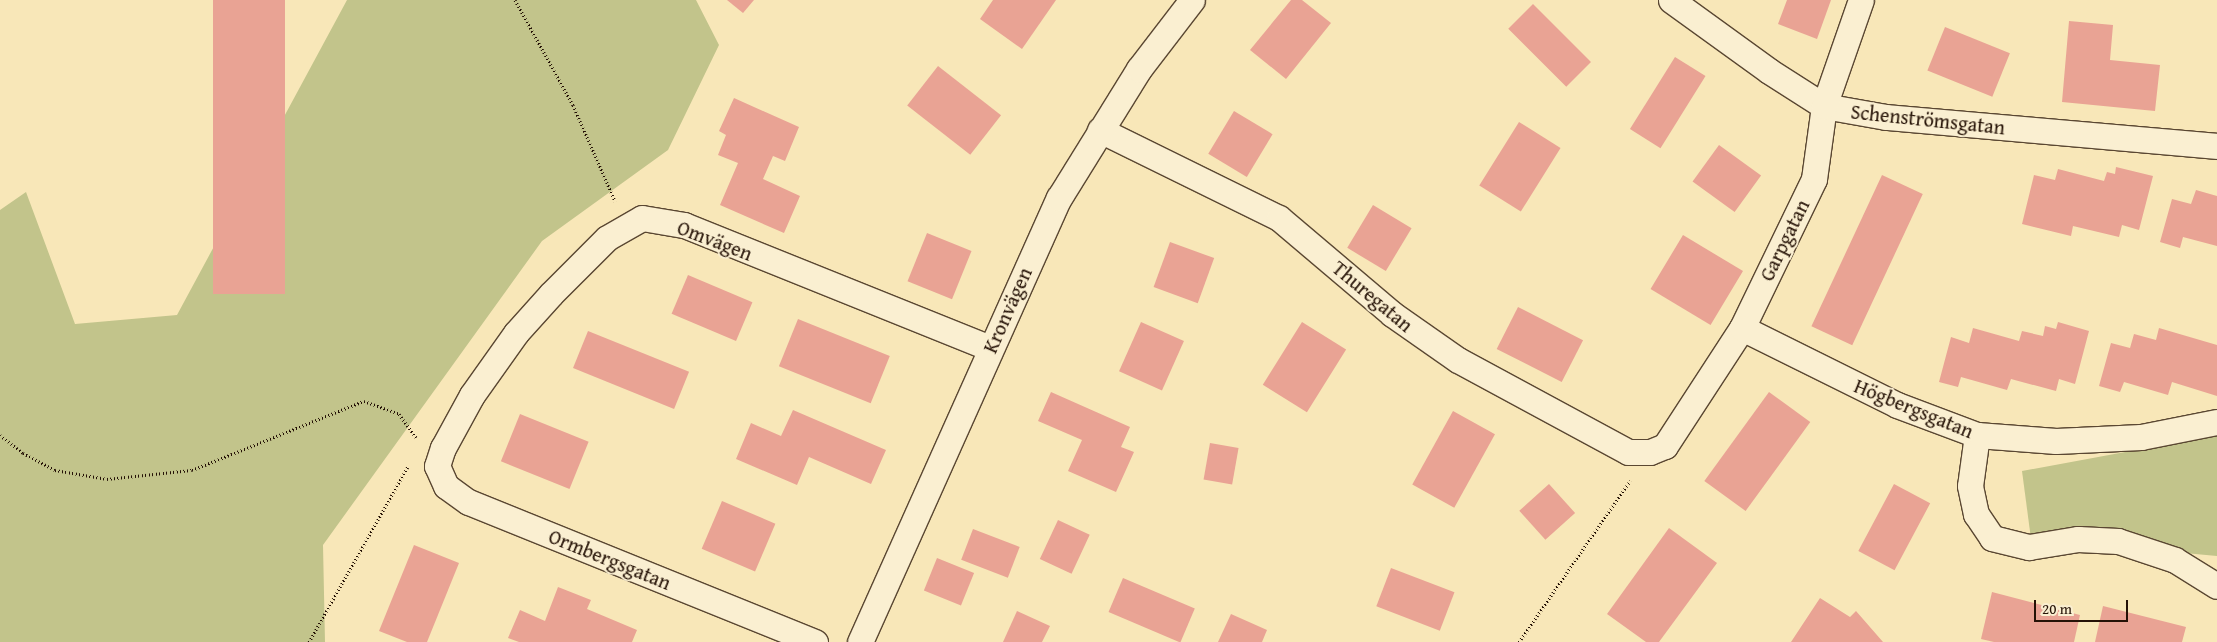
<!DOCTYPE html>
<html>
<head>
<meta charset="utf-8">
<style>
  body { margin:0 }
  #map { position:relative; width:2217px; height:642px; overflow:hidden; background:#f8e7b8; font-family:"Gentium Book Plus",serif }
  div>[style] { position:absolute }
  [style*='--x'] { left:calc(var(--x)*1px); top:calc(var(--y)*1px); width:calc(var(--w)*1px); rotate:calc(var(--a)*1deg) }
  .green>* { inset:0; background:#c2c48b }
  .building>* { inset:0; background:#e9a394; transform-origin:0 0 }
  .path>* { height:3px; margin-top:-1.5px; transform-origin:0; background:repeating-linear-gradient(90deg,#251206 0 1px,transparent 0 3.5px) }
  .roads { filter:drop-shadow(1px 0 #5a4732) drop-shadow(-1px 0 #5a4732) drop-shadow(0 1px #5a4732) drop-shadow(0 -1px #5a4732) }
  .minor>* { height:25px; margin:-12.5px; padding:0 12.5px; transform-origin:12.5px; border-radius:12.5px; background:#faefd1 }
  span { translate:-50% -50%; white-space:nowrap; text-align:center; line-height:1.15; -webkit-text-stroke:4px #faefd1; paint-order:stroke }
  .street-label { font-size:20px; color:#251206 }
  .scale { position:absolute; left:2034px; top:600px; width:94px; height:22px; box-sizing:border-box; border:2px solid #251206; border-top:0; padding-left:6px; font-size:15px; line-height:18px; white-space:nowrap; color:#251206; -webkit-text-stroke:4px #faefd1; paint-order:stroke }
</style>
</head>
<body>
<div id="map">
  <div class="green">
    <i style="clip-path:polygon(347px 0,696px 0,719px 45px,668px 150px,542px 241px,323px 545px,325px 642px,0 642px,0 210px,26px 192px,75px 324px,177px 315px)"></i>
    <i style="clip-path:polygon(2217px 435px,2217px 556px,2031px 539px,2022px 471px)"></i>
  </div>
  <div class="building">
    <i style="left:213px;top:0;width:72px;height:294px"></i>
    <i style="clip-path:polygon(727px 0,754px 0,743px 13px)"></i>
    <i style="clip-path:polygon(993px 0,1056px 0,1022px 49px,980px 19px)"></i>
    <i style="clip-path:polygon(1291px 0,1302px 0,1331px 23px,1286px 79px,1250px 50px)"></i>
    <i style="clip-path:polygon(1787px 0,1831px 0,1817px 39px,1778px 24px)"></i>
    <i style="left:1533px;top:4px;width:82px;height:35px;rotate:45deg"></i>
    <i style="clip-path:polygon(2069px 21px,2113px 25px,2110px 60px,2160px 65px,2155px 111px,2062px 102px)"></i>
    <i style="left:1945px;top:27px;width:70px;height:47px;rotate:22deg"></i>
    <i style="left:1675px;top:57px;width:36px;height:85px;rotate:32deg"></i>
    <i style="left:938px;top:66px;width:80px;height:50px;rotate:38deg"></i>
    <i style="clip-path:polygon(734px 98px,799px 127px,785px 161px,773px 156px,763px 179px,800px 196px,784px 233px,720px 205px,738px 163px,718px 155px,726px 135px,719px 131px)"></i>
    <i style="left:1234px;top:111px;width:45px;height:50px;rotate:31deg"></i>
    <i style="left:1519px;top:122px;width:49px;height:75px;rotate:32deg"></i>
    <i style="left:1719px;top:145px;width:52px;height:45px;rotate:36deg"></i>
    <i style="clip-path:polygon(2116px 167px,2153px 176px,2139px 230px,2122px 225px,2119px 237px,2073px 226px,2071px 236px,2022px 224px,2034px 175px,2055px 180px,2058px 169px,2104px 181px,2107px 172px,2115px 174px)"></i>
    <i style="left:1882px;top:175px;width:45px;height:167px;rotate:25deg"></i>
    <i style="clip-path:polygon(2196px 190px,2217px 196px,2217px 246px,2183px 237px,2180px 248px,2160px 242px,2172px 199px,2191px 204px)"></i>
    <i style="left:1373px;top:205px;width:45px;height:50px;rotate:31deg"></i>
    <i style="left:927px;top:233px;width:48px;height:52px;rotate:22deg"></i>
    <i style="left:1683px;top:235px;width:70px;height:63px;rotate:31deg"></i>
    <i style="left:1170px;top:242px;width:47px;height:48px;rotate:20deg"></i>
    <i style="left:688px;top:275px;width:70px;height:42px;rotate:23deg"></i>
    <i style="left:1518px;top:307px;width:73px;height:47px;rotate:27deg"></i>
    <i style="left:798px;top:319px;width:99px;height:51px;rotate:22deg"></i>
    <i style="left:1141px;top:322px;width:47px;height:54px;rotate:24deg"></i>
    <i style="left:1302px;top:322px;width:52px;height:74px;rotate:32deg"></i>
    <i style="clip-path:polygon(2058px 322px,2089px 331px,2075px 384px,2059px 379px,2056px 391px,2011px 379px,2007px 390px,1961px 377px,1958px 387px,1939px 382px,1951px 337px,1969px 343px,1973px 328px,2019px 341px,2022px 331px,2043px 336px,2045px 326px,2056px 329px)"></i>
    <i style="clip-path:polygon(2159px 328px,2217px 345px,2217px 396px,2172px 382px,2168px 395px,2124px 382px,2120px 392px,2099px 386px,2111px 343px,2130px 348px,2134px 334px,2156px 340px)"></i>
    <i style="left:588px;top:331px;width:109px;height:40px;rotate:22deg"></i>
    <i style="clip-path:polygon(1051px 392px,1130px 427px,1121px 447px,1134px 452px,1116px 492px,1068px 471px,1082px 440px,1038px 421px)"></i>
    <i style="left:1769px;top:392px;width:51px;height:110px;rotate:36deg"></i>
    <i style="clip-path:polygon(793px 410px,886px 450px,871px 484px,809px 457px,797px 485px,736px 459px,751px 423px,781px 436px)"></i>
    <i style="left:1453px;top:411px;width:48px;height:84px;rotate:29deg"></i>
    <i style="left:520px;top:414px;width:74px;height:51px;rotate:22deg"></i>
    <i style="left:1210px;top:443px;width:29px;height:37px;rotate:10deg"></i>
    <i style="left:1549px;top:484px;width:39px;height:40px;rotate:48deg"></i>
    <i style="left:1894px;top:484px;width:41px;height:76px;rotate:28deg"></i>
    <i style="left:722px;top:501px;width:58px;height:52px;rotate:23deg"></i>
    <i style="left:1058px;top:520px;width:35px;height:43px;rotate:25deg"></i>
    <i style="clip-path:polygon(1669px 528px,1717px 563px,1659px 642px,1646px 642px,1607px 614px)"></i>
    <i style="left:973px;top:529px;width:50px;height:33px;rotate:21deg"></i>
    <i style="clip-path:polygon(414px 545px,459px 563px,427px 642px,407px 642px,379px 631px)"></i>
    <i style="left:937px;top:558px;width:40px;height:35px;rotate:22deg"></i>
    <i style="left:1391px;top:568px;width:68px;height:41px;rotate:21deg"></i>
    <i style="left:1123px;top:578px;width:78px;height:37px;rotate:23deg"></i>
    <i style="clip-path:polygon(558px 587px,591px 600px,587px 609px,637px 630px,632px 642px,519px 642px,508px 638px,520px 610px,545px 621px)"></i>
    <i style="clip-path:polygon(1992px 592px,2080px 615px,2074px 642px,1994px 642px,1981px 639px)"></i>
    <i style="clip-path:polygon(1820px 598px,1850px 617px,1856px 611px,1883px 642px,1791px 642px)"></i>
    <i style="clip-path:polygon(2103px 606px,2186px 627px,2182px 642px,2095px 642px)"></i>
    <i style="clip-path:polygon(1017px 611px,1050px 626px,1042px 642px,1003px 642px)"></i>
    <i style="clip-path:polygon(1231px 614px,1267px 630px,1262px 642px,1218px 642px)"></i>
  </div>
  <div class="path">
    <i style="--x:515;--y:0;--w:120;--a:61.1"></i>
    <i style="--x:573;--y:105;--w:105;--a:66.4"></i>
    <i style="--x:0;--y:435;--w:29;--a:38"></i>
    <i style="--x:23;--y:453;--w:36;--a:28"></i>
    <i style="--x:55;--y:470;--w:53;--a:9.8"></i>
    <i style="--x:107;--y:479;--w:85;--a:-6"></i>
    <i style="--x:192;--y:470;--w:185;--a:-21.9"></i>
    <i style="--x:364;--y:401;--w:37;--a:20"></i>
    <i style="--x:399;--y:414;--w:29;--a:54"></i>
    <i style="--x:309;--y:642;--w:202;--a:-60.6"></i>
    <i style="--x:1519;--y:642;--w:196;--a:-55.4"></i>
  </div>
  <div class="roads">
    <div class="minor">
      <i style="--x:1671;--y:0;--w:121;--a:35.9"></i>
      <i style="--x:1769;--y:71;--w:65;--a:32.5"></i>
      <i style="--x:1824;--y:106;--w:63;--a:10.1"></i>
      <i style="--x:1886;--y:117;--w:332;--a:5"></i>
      <i style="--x:1100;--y:130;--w:199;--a:26.2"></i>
      <i style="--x:1279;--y:218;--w:148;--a:40.3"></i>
      <i style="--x:1392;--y:314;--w:80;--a:34.9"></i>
      <i style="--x:1458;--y:360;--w:193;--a:28.4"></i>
      <i style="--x:1628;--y:452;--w:22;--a:0"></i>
      <i style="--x:1650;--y:452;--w:16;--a:-22"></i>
      <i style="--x:1665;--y:446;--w:141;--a:-56.9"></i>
      <i style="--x:1742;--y:328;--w:165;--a:-64.2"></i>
      <i style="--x:1814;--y:179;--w:74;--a:-82.2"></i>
      <i style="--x:1824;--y:106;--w:112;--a:-70.8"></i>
      <i style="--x:1742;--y:328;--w:173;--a:26.4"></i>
      <i style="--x:1897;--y:405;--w:85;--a:20.6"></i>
      <i style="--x:1977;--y:435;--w:79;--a:4.3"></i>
      <i style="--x:2056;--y:441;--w:85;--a:-2.7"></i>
      <i style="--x:2141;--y:437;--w:77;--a:-11.2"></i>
      <i style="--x:1977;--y:435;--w:51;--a:97.8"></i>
      <i style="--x:1970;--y:486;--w:29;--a:78"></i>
      <i style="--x:1976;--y:514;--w:29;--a:56"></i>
      <i style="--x:1992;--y:538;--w:38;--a:14"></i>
      <i style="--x:2029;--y:547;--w:50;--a:-9.3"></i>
      <i style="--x:2078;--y:539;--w:40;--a:2.9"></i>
      <i style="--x:2118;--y:541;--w:60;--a:18.4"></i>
      <i style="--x:2175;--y:560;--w:49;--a:31.8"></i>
      <i style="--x:815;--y:642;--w:374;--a:-158"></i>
      <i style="--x:468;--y:502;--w:27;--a:-144"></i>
      <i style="--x:446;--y:486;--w:22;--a:-114"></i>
      <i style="--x:437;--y:466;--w:19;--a:-72"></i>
      <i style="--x:443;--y:448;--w:60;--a:-61.3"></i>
      <i style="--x:472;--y:395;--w:76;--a:-54.6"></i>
      <i style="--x:516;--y:333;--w:52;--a:-48.1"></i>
      <i style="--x:551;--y:294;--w:79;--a:-45"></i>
      <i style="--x:607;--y:238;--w:40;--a:-29.7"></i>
      <i style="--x:642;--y:218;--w:43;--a:9.5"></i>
      <i style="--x:684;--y:225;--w:330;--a:21.9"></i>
      <i style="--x:860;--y:642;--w:487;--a:-65.9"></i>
      <i style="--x:1059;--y:198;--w:152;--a:-58.2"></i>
      <i style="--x:1139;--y:69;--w:87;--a:-52.5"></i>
    </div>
  </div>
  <div class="street-label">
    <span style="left:1928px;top:119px;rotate:6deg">Schenströmsgatan</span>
    <span style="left:715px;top:240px;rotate:21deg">Omvägen</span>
    <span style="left:1784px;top:240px;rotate:-64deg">Garpgatan</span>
    <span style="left:1373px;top:296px;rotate:40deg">Thuregatan</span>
    <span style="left:1007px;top:310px;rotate:-66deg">Kronvägen</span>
    <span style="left:1914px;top:408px;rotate:22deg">Högbergsgatan</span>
    <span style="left:610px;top:559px;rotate:22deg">Ormbergsgatan</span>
  </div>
  <div class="scale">20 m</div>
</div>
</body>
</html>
